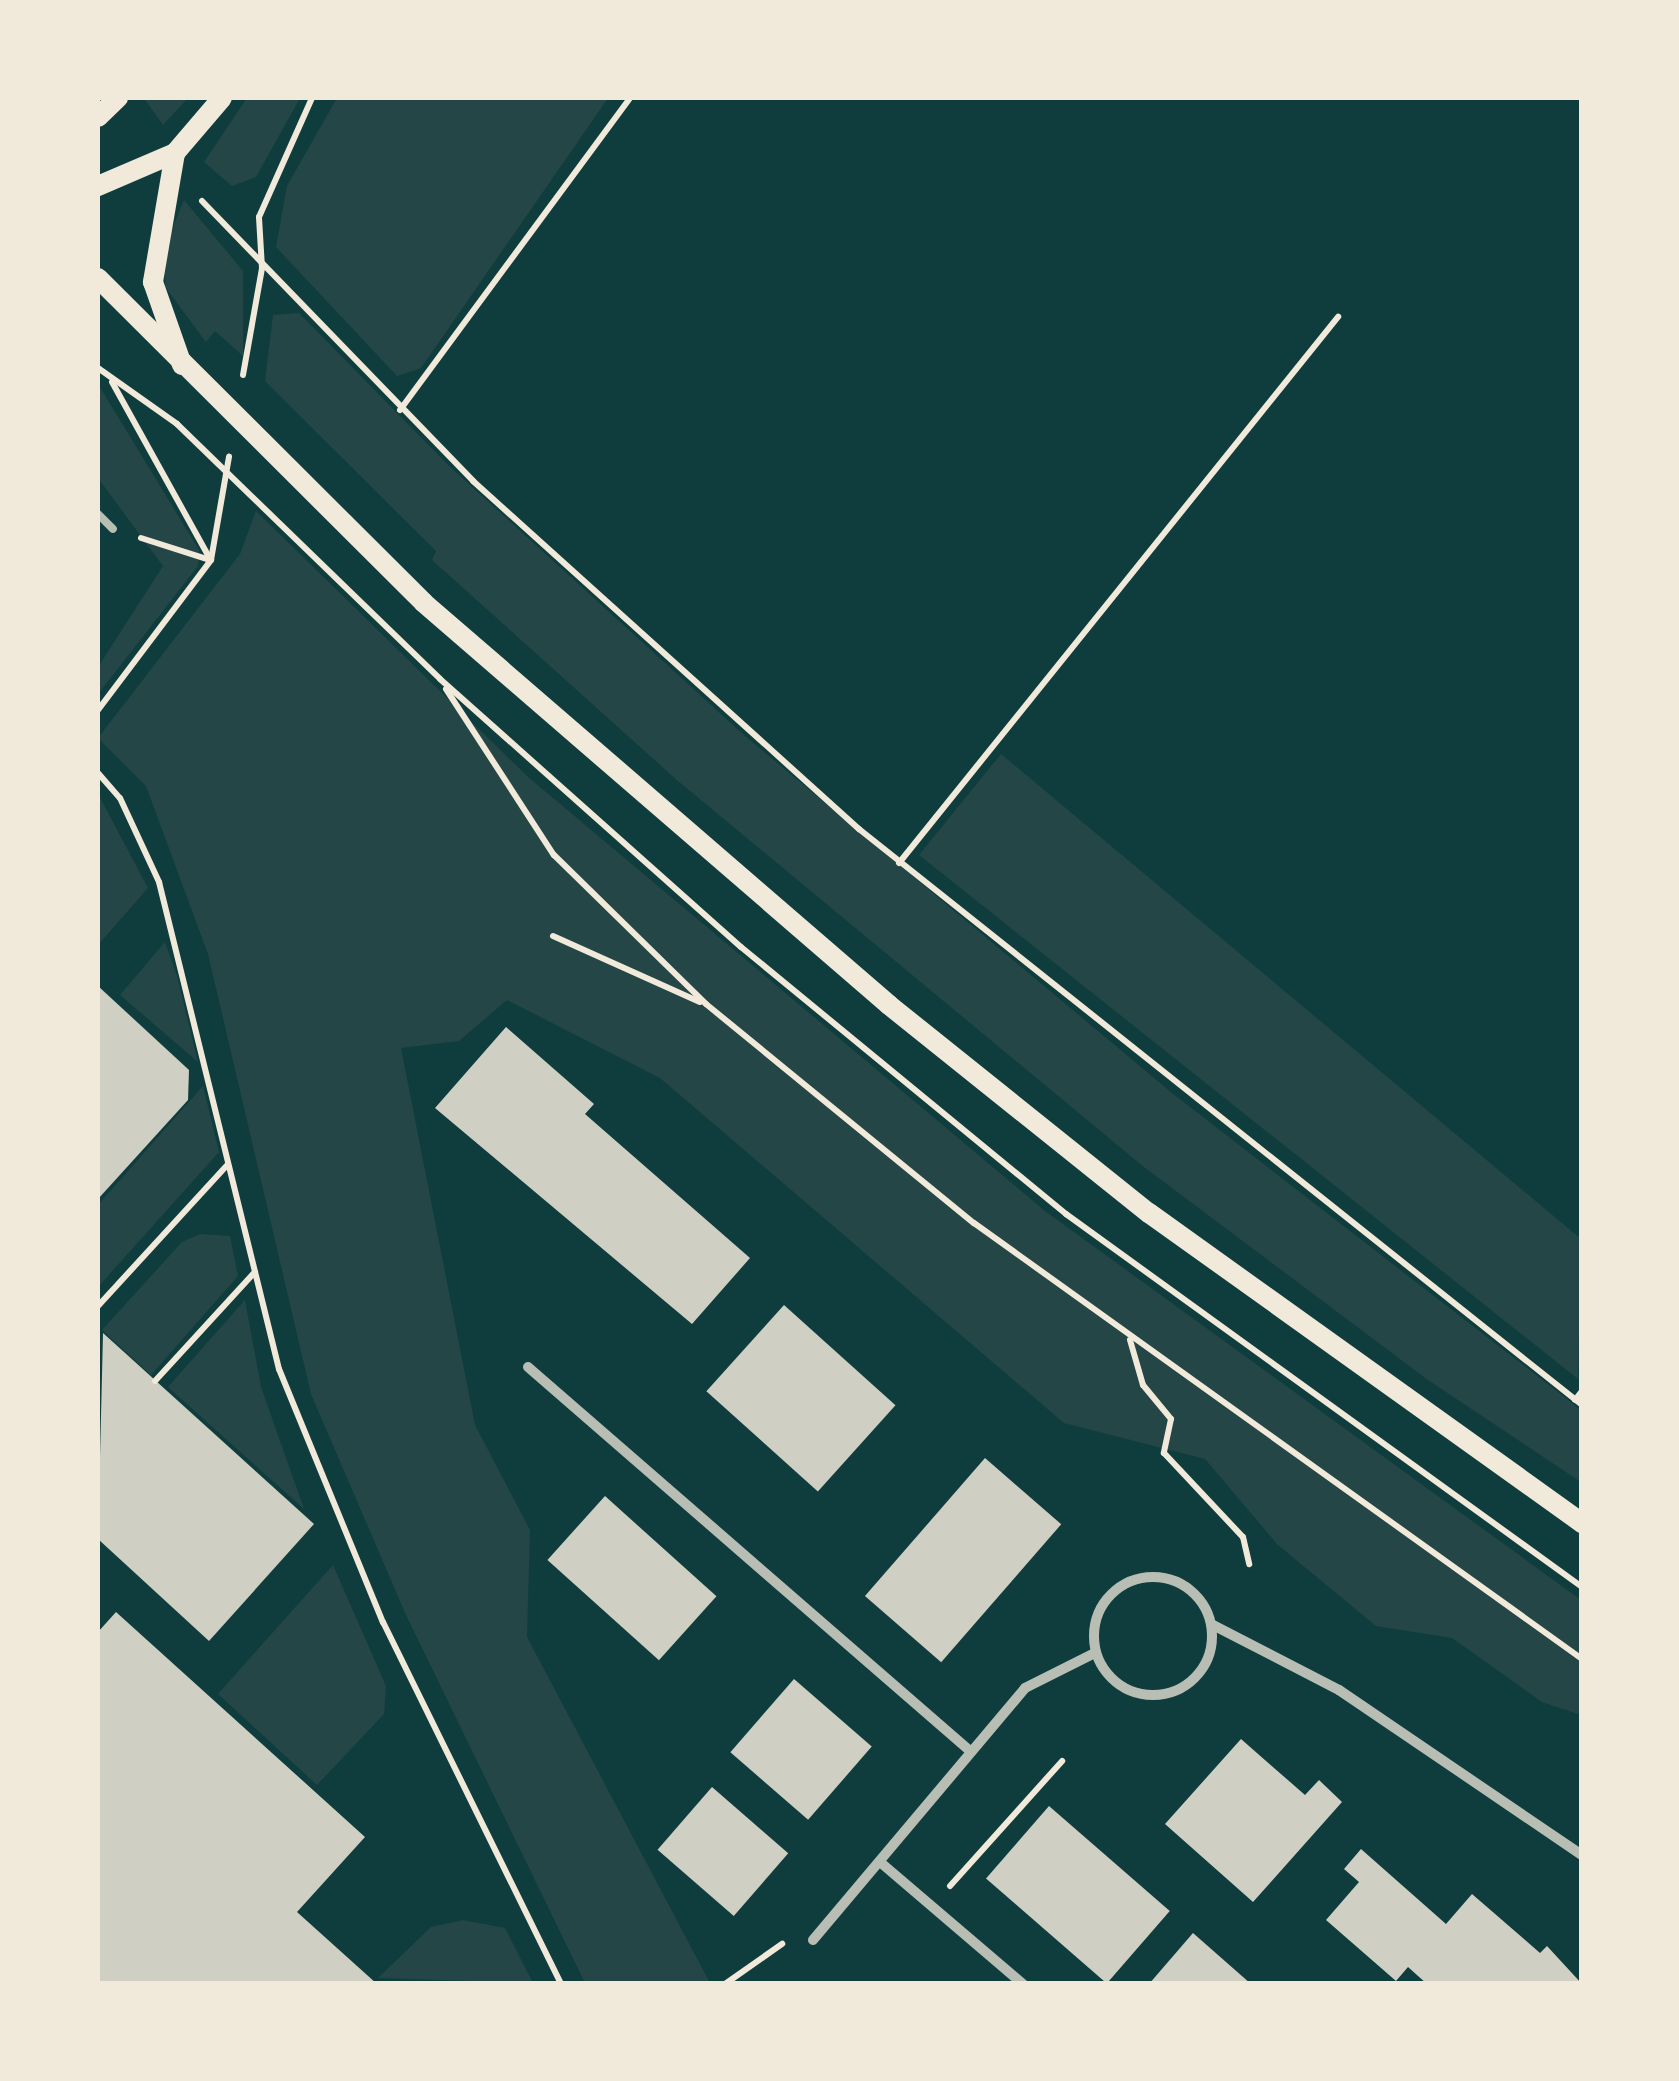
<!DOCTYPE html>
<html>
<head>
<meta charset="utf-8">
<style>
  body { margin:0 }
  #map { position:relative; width:1679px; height:2081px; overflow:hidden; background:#0f3d3e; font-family:Spectral,serif }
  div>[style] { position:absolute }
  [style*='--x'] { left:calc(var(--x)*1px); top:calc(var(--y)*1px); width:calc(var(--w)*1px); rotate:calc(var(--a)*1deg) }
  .green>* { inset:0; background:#244646 }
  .building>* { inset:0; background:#cfcfc3; transform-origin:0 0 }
  .path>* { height:6px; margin:-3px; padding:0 3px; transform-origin:3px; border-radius:3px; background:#f1e9da }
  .service>* { height:8px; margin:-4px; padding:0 4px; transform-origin:4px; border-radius:4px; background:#b8beb3 }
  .minor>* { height:10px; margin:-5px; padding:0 5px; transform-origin:5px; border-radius:5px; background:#b8beb3 }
  .minor>.ring { margin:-5px; padding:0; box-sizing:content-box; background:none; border:10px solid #b8beb3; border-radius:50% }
  .secondary>* { height:20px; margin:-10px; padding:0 10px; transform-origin:10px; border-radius:10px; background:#f1e9da }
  span { translate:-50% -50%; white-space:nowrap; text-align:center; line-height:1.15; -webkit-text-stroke:9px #f1e9da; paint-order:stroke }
  .frame { position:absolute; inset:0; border:100px solid #f1e9da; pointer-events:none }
</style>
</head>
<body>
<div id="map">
  <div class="green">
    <i style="clip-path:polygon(144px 98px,188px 98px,163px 125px)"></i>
    <i style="clip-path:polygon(247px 98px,300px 98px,256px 177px,232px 186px,204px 162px)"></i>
    <i style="clip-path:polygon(337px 98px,608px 98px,421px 368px,397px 376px,276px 247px,287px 186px)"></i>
    <i style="clip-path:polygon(184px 200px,243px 271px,243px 356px,215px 331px,206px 342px,166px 288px,162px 254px)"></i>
    <i style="clip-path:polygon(299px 313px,448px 465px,745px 736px,1172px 1093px,1581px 1410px,1581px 1482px,1428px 1380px,1144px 1167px,678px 781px,432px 560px,436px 551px,265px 381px,273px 315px)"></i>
    <i style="clip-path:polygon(98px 384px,199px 550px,198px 566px,98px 694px,98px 667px,163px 566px,98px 478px)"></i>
    <i style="clip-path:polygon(256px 511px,528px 777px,1045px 1211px,1581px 1600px,1581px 1715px,1542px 1702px,1452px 1638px,1376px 1626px,1278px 1545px,1205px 1459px,1064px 1423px,660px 1078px,507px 1000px,459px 1041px,401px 1048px,475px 1425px,530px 1530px,527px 1637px,710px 1983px,585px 1983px,406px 1615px,311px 1394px,208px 954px,146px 786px,98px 738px,240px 554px)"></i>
    <i style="clip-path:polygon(1001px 754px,1581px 1239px,1578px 1379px,919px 855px)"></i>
    <i style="clip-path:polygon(98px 794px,148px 888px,98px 945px)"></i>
    <i style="clip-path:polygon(165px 942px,177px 976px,198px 1062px,120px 995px)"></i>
    <i style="clip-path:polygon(203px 1086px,219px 1152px,98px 1287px,98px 1205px)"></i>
    <i style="clip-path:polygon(200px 1234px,230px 1236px,238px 1276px,151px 1375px,102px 1330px,182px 1242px)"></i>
    <i style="clip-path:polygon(245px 1300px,261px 1387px,304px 1509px,168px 1387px)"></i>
    <i style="clip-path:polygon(333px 1565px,386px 1686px,384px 1714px,317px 1785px,218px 1694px)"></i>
    <i style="clip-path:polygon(463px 1920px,505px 1928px,533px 1983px,378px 1978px,431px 1927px)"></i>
  </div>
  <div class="building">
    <i style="clip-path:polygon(98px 986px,189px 1070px,188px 1100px,98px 1199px)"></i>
    <i style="clip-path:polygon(506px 1027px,594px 1104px,585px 1114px,750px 1258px,692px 1324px,435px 1108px)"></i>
    <i style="left:784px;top:1305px;width:150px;height:116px;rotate:42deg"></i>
    <i style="clip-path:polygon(103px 1333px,314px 1524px,209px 1641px,98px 1539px)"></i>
    <i style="left:985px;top:1458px;width:101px;height:183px;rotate:41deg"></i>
    <i style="left:605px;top:1496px;width:150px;height:86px;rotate:42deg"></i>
    <i style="clip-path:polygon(116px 1612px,365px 1837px,297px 1912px,377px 1984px,98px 1984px,98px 1632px)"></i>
    <i style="left:794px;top:1679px;width:103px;height:97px;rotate:41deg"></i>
    <i style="clip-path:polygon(1241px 1739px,1305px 1795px,1319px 1780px,1342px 1802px,1253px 1902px,1165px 1824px)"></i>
    <i style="left:712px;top:1787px;width:101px;height:83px;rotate:41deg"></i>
    <i style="left:1049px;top:1806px;width:160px;height:96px;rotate:41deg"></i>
    <i style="clip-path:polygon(1361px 1849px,1446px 1924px,1472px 1894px,1540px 1953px,1547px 1946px,1582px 1984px,1427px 1984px,1408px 1967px,1396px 1981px,1326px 1920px,1359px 1882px,1344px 1869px)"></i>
    <i style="clip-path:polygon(1193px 1933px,1251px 1984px,1149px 1984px)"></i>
  </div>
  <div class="path">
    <i style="--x:202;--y:201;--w:390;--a:45.9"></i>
    <i style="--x:473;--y:481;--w:520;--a:42.04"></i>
    <i style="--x:859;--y:829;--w:924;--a:38.54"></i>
    <i style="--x:98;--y:368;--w:97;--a:35.3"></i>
    <i style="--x:177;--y:424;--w:366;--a:44.1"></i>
    <i style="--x:440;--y:679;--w:403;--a:41.7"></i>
    <i style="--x:741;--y:947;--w:421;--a:39.4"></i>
    <i style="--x:1066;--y:1214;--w:637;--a:35.86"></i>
    <i style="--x:243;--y:375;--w:109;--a:-79.9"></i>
    <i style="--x:262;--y:268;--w:51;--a:-93.4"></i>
    <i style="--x:259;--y:217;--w:130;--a:-66"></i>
    <i style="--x:112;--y:382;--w:202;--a:61"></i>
    <i style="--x:400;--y:410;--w:388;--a:-53.6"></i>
    <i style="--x:141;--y:538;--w:72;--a:17.7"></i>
    <i style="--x:446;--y:689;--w:198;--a:57"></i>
    <i style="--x:554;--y:855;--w:213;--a:44.4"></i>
    <i style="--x:706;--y:1004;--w:346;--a:39.3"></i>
    <i style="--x:974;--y:1223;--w:748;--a:35.64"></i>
    <i style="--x:98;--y:710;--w:188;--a:-53"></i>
    <i style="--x:211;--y:560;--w:105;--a:-80.1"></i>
    <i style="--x:98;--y:773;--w:33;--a:49"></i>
    <i style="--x:120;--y:798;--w:93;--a:65.1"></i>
    <i style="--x:159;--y:882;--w:502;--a:76.16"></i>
    <i style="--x:279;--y:1369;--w:274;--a:67.7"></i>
    <i style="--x:383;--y:1622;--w:403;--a:63.8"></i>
    <i style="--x:899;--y:863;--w:701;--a:-51.2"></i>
    <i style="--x:553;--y:936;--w:161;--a:24.2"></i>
    <i style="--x:98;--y:1306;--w:191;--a:-47.5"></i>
    <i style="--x:1130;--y:1340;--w:47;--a:73.9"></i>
    <i style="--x:1143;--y:1385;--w:44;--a:50.5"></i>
    <i style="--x:1171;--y:1419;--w:35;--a:102"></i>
    <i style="--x:1164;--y:1453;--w:115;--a:46.8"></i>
    <i style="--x:1243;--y:1537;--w:28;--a:77"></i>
    <i style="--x:155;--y:1381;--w:148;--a:-47.5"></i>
    <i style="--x:1575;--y:1400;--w:11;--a:-52"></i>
    <i style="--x:950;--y:1886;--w:168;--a:-48.1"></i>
    <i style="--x:725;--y:1984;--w:70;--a:-35.1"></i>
  </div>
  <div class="service">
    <i style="--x:98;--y:514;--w:21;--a:45"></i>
  </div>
  <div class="minor">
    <i style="--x:528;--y:1367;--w:586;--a:40.98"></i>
    <i class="ring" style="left:1094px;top:1577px;width:108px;height:108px"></i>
    <i style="--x:1211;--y:1624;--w:144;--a:27.3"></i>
    <i style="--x:1339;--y:1690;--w:294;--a:34.2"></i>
    <i style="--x:880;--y:1862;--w:188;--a:40.5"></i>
    <i style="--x:813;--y:1940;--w:329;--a:-49.9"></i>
    <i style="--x:1025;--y:1688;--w:78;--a:-26.6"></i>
  </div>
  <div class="secondary">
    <i style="--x:98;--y:117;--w:28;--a:-44"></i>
    <i style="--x:175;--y:153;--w:131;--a:99.7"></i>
    <i style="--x:153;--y:282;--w:88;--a:70.7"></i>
    <i style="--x:98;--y:186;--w:84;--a:-23.2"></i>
    <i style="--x:175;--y:153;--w:72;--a:-49.5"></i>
    <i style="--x:98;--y:278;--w:460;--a:44.9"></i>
    <i style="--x:424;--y:603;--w:615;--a:40.84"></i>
    <i style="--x:889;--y:1005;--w:333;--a:38.7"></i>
    <i style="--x:1149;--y:1213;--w:533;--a:35.6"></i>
  </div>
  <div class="frame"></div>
</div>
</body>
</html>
